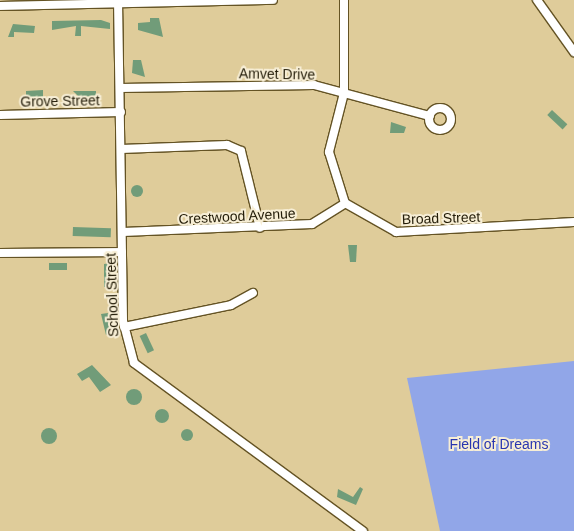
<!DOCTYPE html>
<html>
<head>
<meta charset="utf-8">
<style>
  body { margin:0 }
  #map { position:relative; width:574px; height:531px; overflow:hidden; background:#dfcc9a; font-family:Helvetica,sans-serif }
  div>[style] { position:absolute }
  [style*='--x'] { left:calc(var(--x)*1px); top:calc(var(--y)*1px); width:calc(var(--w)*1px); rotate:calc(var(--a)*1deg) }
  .green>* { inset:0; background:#91a6e8 }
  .building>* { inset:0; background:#719c79; transform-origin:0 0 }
  .round { border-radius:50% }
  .roads { filter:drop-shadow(1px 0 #645324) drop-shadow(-1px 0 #645324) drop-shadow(0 1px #645324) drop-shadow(0 -1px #645324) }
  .minor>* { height:8px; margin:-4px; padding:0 4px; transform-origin:4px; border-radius:4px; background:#fff }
  .minor>.ring { margin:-4px; padding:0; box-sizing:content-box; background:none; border:8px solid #fff; border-radius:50% }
  span { translate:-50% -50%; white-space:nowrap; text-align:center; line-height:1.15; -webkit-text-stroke:4px #f7eed5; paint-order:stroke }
  .street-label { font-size:14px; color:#231c08 }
  .park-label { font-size:14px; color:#2936b0 }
</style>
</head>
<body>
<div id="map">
  <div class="green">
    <i style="clip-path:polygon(574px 361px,574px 531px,440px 531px,407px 378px)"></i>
  </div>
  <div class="building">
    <i style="clip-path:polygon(150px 18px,159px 18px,163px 37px,138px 30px,138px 23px,150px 22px)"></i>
    <i style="clip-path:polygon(101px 20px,110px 23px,110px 29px,81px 26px,81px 36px,75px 36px,76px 26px,52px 30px,52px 21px)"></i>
    <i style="clip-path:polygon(13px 24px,35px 26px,34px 33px,14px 32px,14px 37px,8px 37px)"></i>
    <i style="clip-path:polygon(133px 60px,141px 60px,145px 77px,132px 73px)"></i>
    <i style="clip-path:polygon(43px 90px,43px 99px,26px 97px,26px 91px)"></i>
    <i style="clip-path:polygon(73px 91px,96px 91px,96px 96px,79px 97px)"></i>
    <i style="left:552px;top:110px;width:21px;height:7px;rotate:43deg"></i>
    <i style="clip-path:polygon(391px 122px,406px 127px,404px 133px,390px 133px)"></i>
    <i class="round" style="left:131px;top:185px;width:12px;height:12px"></i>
    <i style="left:73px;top:227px;width:38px;height:9px;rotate:2deg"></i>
    <i style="clip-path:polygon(348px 245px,357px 245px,356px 262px,350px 262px)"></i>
    <i style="left:49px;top:263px;width:18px;height:7px"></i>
    <i style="clip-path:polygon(111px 263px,110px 286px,104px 287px,104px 264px)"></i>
    <i style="clip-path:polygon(108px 313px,112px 330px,106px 335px,101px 314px)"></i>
    <i style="left:146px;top:333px;width:19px;height:7px;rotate:65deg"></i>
    <i style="clip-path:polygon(92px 365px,111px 385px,100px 392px,89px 377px,82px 381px,77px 374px)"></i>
    <i class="round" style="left:126px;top:389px;width:16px;height:16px"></i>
    <i class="round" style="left:155px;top:409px;width:14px;height:14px"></i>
    <i class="round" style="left:41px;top:428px;width:16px;height:16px"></i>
    <i class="round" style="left:181px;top:429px;width:12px;height:12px"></i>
    <i style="clip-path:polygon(360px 487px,363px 489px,356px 505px,337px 497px,338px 489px,353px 497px)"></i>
  </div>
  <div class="roads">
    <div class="minor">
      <i style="--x:118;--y:0;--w:321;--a:89.1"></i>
      <i style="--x:123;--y:321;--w:43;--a:75.3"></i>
      <i style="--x:134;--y:363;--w:284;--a:36.3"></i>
      <i style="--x:344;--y:0;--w:93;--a:90"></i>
      <i style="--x:344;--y:93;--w:61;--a:104.3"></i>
      <i style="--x:329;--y:152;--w:53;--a:72.6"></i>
      <i style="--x:345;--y:203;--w:59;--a:29.6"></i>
      <i style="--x:396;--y:232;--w:178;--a:-3.2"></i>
      <i style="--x:537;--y:0;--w:64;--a:54.6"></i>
      <i style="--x:0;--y:6;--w:273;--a:-1.3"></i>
      <i style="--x:120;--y:88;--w:194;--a:-0.9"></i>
      <i style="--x:314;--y:85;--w:120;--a:15"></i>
      <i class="ring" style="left:429px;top:108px;width:14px;height:14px"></i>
      <i style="--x:0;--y:115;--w:121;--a:-1.4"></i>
      <i style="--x:121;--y:149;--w:106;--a:-2.2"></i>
      <i style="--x:227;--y:145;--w:15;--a:23"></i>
      <i style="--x:241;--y:151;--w:79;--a:76.1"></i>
      <i style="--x:123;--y:232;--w:189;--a:-2.4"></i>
      <i style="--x:312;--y:224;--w:39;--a:-32"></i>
      <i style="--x:0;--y:253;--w:122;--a:-0.5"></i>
      <i style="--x:124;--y:327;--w:109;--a:-11.6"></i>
      <i style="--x:231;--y:305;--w:25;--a:-29"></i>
    </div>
  </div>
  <div class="street-label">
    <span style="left:277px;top:74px;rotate:1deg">Amvet Drive</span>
    <span style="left:60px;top:101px;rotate:-1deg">Grove Street</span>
    <span style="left:237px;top:216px;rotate:-3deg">Crestwood Avenue</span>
    <span style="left:441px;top:218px;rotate:-2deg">Broad Street</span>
    <span style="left:112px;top:295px;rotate:-92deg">School Street</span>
  </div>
  <div class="park-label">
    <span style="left:499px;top:444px">Field of Dreams</span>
  </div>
</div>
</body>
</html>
